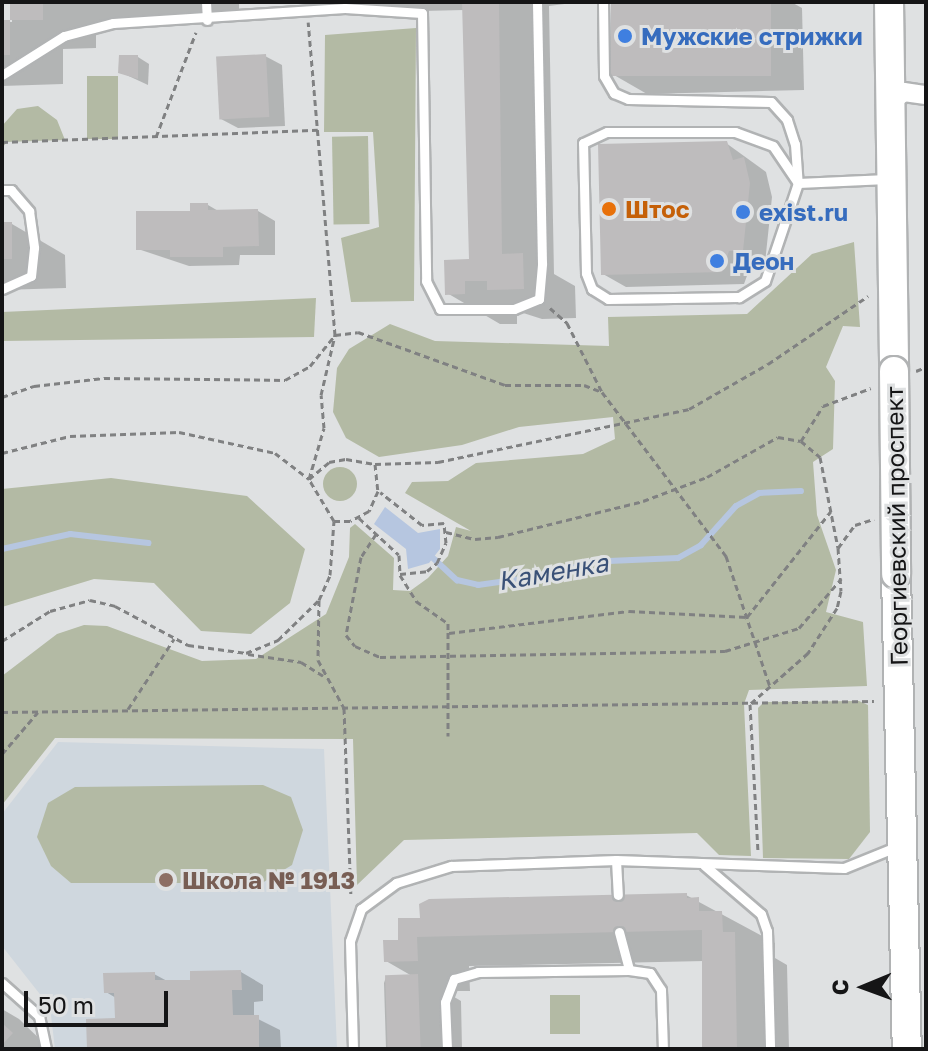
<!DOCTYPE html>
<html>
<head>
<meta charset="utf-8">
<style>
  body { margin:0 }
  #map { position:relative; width:928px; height:1051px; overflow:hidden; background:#dfe1e2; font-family:"Golos Text",sans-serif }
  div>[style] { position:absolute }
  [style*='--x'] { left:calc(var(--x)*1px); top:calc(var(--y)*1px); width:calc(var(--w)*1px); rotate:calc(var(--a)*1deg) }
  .built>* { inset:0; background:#cfd7de }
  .green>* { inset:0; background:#b3baa4; transform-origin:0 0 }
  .round { border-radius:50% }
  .water>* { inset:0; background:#b6c6e0 }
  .shadow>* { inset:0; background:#0003 }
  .stream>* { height:6px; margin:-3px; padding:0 3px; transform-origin:3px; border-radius:3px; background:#b6c6e0 }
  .building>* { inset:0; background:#bebcbd; transform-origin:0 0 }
  .path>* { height:3px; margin-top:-1.5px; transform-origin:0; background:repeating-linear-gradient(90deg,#808182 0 6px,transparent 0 10px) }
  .roads { filter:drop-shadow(2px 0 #b1b3b4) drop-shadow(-2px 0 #b1b3b4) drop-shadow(0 2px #b1b3b4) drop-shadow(0 -2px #b1b3b4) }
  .lane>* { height:9px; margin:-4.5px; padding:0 4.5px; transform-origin:4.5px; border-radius:4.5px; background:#fff }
  .street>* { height:18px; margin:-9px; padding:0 9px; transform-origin:9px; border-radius:9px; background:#fff }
  .primary>* { height:28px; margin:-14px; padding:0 14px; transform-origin:14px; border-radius:14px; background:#fff }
  .bridges { filter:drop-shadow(2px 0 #b1b3b4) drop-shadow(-2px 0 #b1b3b4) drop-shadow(0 2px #b1b3b4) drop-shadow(0 -2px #b1b3b4) }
  .primary-bridge>* { height:28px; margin:-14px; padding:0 14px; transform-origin:14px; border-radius:14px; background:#fff }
  .dots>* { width:22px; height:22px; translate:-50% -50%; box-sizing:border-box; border:4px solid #dfe1e2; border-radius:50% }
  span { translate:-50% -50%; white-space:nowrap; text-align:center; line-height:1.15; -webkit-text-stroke:6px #dfe1e2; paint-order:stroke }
  .shop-label { font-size:24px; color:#366cbe; font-weight:700 }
  .left { translate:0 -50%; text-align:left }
  .food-label { font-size:24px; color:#c56008; font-weight:700 }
  .street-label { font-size:24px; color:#151516 }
  .education-label { font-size:24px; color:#785e54; font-weight:700 }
  .water-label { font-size:26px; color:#3a5177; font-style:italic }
  .frame { position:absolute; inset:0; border:4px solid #151516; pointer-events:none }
  .north { position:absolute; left:824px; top:947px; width:80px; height:80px; -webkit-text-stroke:6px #dfe1e2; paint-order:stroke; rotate:269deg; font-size:22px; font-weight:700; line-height:32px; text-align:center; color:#151516 }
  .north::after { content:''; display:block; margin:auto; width:28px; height:36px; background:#151516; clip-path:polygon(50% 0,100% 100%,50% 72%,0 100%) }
  .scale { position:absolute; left:24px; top:991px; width:144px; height:36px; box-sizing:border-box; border:4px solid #151516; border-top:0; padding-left:10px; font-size:24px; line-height:28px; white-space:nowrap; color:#151516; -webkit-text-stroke:6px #dfe1e2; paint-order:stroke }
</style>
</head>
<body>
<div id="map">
  <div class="built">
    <i style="clip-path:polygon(58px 742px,324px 749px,337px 1049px,55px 1049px,50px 1007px,2px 946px,2px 814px)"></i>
  </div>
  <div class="green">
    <i style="clip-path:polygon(416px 28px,414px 301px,351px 302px,341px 238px,379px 227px,373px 132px,324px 132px,325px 35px)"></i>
    <i style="left:87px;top:76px;width:31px;height:63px"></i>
    <i style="clip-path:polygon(38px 106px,57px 120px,65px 140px,7px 142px,2px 148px,2px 126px,17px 109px)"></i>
    <i style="left:368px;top:136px;width:88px;height:36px;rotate:89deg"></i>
    <i style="clip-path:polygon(854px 242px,860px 327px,843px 326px,826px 367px,835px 381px,833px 449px,813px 462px,817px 515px,836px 570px,826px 612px,863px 622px,867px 686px,749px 690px,744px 704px,751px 856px,719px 855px,697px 833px,404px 840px,357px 885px,353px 739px,55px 738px,2px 805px,2px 676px,57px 634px,84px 625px,107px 626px,202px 661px,256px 659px,326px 614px,349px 557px,350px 528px,355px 524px,394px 558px,393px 590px,410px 591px,428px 578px,448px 556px,456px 527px,471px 531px,405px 493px,412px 482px,448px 481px,476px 463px,583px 454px,615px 439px,613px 417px,519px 427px,462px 445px,379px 457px,346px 438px,333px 412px,337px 368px,349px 349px,390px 324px,435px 341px,609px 346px,608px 317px,747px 314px,812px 254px)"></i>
    <i style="clip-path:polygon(316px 298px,314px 337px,2px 341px,2px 312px)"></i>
    <i class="round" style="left:323px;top:467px;width:34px;height:34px"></i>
    <i style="clip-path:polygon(111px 478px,247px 496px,305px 549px,290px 603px,251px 634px,201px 631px,154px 583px,94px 579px,2px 607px,2px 489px)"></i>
    <i style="clip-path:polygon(859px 701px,868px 705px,870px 832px,849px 859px,763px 858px,758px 708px,764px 702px)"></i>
    <i style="clip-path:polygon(263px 785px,291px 797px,303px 830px,292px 865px,262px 883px,71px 883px,51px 866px,37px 837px,48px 803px,75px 787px)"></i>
    <i style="left:550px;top:995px;width:30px;height:39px"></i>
  </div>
  <div class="water">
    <i style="clip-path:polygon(385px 507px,418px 533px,440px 529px,440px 549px,429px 563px,408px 569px,406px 549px,374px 524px)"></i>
  </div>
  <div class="shadow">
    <i style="clip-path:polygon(12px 2px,239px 2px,239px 17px,96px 21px,96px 48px,63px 49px,63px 84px,2px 86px,2px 22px,12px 22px)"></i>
    <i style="clip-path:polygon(362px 2px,580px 2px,549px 6px,554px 274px,575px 286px,576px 318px,542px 319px,517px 311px,517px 324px,500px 324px,447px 293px,471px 261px,464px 10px,379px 12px)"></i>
    <i style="clip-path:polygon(613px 2px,791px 2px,802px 8px,804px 90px,647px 94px,614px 75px)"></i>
    <i style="clip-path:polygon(265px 56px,282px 65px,285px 126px,238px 128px,221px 119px)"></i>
    <i style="clip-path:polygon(138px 57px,149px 64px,148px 85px,120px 72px)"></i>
    <i style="clip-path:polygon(726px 143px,766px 172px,772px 197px,765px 263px,752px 262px,744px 284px,626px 287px,603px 274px)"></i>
    <i style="clip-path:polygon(208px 205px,220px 212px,258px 211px,275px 221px,275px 255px,240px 255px,239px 265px,189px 266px,138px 249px)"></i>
    <i style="clip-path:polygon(2px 224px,12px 224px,65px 255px,66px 288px,2px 290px)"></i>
    <i style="clip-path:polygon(686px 895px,775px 943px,775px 958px,787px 965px,789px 1049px,706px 1049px,705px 961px,469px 966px,470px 991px,444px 991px,461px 1001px,462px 1049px,386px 1049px,384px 983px,386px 977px,412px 976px,386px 961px,400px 942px,400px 920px)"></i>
    <i style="clip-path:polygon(241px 972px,263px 985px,263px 1001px,254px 1002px,254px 1017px,280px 1030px,281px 1049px,89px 1049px,117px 1020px,116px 998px,106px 992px,154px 974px,169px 982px,192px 982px)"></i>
    <i style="clip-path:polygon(2px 1009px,19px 1019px,50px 1049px,2px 1049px)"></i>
  </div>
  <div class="stream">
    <i style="--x:2;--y:549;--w:70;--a:-12.4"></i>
    <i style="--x:70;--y:534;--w:79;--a:6.6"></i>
    <i style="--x:433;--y:558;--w:33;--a:43"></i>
    <i style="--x:457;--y:580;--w:22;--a:13"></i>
    <i style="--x:478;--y:585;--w:85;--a:-8.1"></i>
    <i style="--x:562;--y:573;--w:26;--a:-25"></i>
    <i style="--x:586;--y:562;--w:92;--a:-2.5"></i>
    <i style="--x:678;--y:558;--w:26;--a:-29"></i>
    <i style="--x:701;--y:545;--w:52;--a:-48.1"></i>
    <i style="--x:736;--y:506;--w:26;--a:-29"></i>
    <i style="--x:759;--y:493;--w:42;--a:-2.7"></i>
  </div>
  <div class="building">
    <i style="left:10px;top:2px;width:33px;height:18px"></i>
    <i style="clip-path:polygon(462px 2px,499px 2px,502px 254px,523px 253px,524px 289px,487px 290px,487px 281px,465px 281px,465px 294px,445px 295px,444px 260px,469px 259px)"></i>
    <i style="left:611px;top:2px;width:160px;height:74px"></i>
    <i style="left:2px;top:20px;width:8px;height:35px"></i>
    <i style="left:266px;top:54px;width:63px;height:50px;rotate:87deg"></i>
    <i style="clip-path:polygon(119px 55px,138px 55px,138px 79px,118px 73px)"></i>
    <i style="clip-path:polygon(727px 141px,733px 160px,744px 157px,750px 183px,743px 251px,729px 251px,722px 272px,601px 275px,598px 144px)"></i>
    <i style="clip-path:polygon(190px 203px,208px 203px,208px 210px,258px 209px,259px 246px,223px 247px,223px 257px,170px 257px,170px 250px,136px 250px,136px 211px,190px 211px)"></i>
    <i style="left:2px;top:222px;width:10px;height:37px"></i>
    <i style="clip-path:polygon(687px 893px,687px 898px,699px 897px,699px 911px,722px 911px,723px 932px,735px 932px,737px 1049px,702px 1049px,702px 930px,417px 937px,418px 961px,384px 962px,383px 940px,398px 940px,398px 918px,420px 918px,419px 904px,429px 899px)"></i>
    <i style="clip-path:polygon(241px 970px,242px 990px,232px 990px,233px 1015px,259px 1015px,259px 1049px,87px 1049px,86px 1019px,115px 1018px,114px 993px,104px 993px,103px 973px,155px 972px,155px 980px,190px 980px,190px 971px)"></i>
    <i style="left:418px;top:974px;width:75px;height:33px;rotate:88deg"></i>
    <i style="clip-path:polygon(2px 1023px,13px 1033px,2px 1045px)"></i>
  </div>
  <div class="path">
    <i style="--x:156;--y:137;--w:112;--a:-69.1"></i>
    <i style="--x:2;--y:142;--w:316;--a:-2.2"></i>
    <i style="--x:550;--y:308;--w:23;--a:41"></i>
    <i style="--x:567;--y:323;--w:77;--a:63.1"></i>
    <i style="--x:916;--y:371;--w:11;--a:-22"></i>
    <i style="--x:2;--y:397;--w:34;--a:-19"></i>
    <i style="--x:34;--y:386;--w:70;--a:-6.5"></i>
    <i style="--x:104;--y:378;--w:181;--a:0.6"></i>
    <i style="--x:285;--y:380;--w:29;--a:-29"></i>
    <i style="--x:310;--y:366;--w:40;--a:-51"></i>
    <i style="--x:335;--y:335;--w:23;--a:-7"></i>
    <i style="--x:358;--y:332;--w:156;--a:19.8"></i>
    <i style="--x:505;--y:385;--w:79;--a:0"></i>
    <i style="--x:584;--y:385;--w:19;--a:21"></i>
    <i style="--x:602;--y:392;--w:206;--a:52.9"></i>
    <i style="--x:726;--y:556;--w:138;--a:71.4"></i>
    <i style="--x:801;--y:441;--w:41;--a:-57.8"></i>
    <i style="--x:823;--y:406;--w:51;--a:-20.6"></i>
    <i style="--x:2;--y:453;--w:70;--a:-14"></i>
    <i style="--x:70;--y:436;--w:109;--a:-2.1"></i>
    <i style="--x:179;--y:432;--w:98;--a:12.3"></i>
    <i style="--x:275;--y:453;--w:43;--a:37.4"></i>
    <i style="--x:309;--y:479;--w:26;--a:-40"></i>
    <i style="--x:329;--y:462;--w:17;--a:-10"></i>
    <i style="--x:346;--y:459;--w:29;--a:10"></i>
    <i style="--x:375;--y:464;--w:27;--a:84"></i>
    <i style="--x:378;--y:491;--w:22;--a:114"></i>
    <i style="--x:369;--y:511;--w:21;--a:152"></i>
    <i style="--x:350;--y:521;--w:16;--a:180"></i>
    <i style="--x:375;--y:464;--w:63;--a:-1.8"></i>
    <i style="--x:438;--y:462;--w:257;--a:-11.9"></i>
    <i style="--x:689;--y:409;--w:91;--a:-29.7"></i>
    <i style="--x:768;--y:364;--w:121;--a:-34.2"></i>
    <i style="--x:359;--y:518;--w:54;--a:42.8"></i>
    <i style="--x:399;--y:555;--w:19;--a:87"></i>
    <i style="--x:400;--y:574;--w:27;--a:-6"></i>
    <i style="--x:427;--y:571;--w:13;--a:-39"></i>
    <i style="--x:437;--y:563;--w:22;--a:-66"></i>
    <i style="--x:446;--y:543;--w:20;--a:-96"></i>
    <i style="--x:444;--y:523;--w:22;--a:175"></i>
    <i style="--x:422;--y:525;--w:53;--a:-141.8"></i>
    <i style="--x:446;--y:532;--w:30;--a:14"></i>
    <i style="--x:475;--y:539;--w:23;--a:-5"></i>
    <i style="--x:498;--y:537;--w:149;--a:-13.9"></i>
    <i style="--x:643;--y:501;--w:68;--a:-20.6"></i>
    <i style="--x:707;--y:477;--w:81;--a:-29.4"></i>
    <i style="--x:778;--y:437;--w:23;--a:10"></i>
    <i style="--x:801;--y:441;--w:25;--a:40"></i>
    <i style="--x:820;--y:457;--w:93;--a:78.8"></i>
    <i style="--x:838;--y:548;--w:43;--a:86"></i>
    <i style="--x:841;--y:591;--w:17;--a:103"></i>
    <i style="--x:837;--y:608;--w:54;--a:122.8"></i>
    <i style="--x:808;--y:653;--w:77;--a:138.7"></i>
    <i style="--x:750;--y:704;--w:146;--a:86.9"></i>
    <i style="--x:376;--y:534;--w:27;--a:123"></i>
    <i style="--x:361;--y:557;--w:79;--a:100.9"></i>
    <i style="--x:346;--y:635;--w:14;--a:51"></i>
    <i style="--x:355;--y:646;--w:27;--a:24"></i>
    <i style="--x:380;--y:657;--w:345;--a:-1"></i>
    <i style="--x:725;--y:651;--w:77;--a:-17.3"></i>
    <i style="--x:799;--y:628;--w:65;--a:-49.4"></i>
    <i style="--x:838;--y:548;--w:29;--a:-54"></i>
    <i style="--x:855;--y:525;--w:20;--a:-18"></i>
    <i style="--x:400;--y:575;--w:31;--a:58"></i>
    <i style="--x:416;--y:601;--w:39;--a:35"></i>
    <i style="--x:448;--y:623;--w:113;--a:90"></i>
    <i style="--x:319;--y:600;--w:60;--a:91"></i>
    <i style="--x:318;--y:660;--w:55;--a:61.6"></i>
    <i style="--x:344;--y:708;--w:189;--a:87.9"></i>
    <i style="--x:449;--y:633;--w:181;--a:-7"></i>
    <i style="--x:629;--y:611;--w:118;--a:2.9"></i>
    <i style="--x:747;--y:617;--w:135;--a:-51.6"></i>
    <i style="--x:2;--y:641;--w:57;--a:-32"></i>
    <i style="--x:50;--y:611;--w:41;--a:-15.4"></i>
    <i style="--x:90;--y:600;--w:26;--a:13"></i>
    <i style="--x:115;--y:606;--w:83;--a:28.1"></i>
    <i style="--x:188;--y:645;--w:59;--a:7.9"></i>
    <i style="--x:246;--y:653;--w:35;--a:-22"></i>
    <i style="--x:278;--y:640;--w:57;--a:-44.3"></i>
    <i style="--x:319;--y:600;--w:27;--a:-66"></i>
    <i style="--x:330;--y:575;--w:54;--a:-85.8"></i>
    <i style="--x:334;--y:521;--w:49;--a:-120.8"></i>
    <i style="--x:309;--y:479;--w:53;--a:-73.6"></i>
    <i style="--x:324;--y:428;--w:33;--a:-95"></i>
    <i style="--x:321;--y:395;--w:62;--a:-76.9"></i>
    <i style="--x:335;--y:335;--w:314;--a:-94.9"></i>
    <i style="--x:248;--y:654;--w:54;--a:8.6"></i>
    <i style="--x:301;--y:662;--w:26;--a:32"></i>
    <i style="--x:128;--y:709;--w:84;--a:-56.7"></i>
    <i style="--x:2;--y:712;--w:872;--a:-0.72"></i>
    <i style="--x:2;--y:754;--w:55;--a:-49.4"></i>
  </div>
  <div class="roads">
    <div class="lane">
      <i style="--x:206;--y:2;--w:18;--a:87"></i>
      <i style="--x:603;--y:2;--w:74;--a:89.2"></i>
      <i style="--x:604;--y:76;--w:20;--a:60"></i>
      <i style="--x:614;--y:93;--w:15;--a:23"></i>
      <i style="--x:628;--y:99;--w:143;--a:1.2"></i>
      <i style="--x:771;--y:102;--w:24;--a:48"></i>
      <i style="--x:787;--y:120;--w:25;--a:72"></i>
      <i style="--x:795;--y:144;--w:39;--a:86"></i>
      <i style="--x:798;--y:183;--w:103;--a:108.6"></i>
      <i style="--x:765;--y:281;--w:31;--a:148"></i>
      <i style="--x:739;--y:297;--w:131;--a:179.1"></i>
      <i style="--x:608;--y:299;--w:19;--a:-148"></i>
      <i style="--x:592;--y:289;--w:17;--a:-111"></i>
      <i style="--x:586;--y:273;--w:130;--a:-91.3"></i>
      <i style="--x:583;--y:143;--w:26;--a:-25"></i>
      <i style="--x:607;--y:132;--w:128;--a:0"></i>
      <i style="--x:735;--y:132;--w:40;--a:20.2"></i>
      <i style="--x:773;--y:146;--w:45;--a:56"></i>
      <i style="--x:798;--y:183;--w:89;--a:-2.6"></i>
      <i style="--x:2;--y:75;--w:73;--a:-32.2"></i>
      <i style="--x:64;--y:36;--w:51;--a:-14.9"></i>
      <i style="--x:113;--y:23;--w:232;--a:-3.7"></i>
      <i style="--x:345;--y:8;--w:77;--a:3.7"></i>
      <i style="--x:422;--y:13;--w:268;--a:89.1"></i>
      <i style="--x:426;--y:281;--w:31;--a:63"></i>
      <i style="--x:440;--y:309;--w:74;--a:0"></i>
      <i style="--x:514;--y:309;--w:27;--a:-22"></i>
      <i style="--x:539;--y:299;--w:36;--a:-85"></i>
      <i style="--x:542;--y:263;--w:261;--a:-91.1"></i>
      <i style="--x:2;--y:190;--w:9;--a:0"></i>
      <i style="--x:11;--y:190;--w:28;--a:49"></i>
      <i style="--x:29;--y:211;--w:37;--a:82"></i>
      <i style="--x:34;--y:248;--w:28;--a:96"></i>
      <i style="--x:31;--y:276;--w:32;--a:156"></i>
      <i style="--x:616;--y:860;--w:35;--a:87"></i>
      <i style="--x:704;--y:865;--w:75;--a:40.7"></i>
      <i style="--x:761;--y:914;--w:18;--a:71"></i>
      <i style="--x:767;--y:931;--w:118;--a:88.5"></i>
      <i style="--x:619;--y:932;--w:39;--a:75"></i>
      <i style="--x:2;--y:983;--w:50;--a:41.7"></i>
      <i style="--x:39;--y:1016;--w:34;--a:78"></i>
      <i style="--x:353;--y:1049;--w:108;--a:-91.6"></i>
      <i style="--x:350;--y:941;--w:34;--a:-71"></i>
      <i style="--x:361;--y:909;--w:44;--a:-36.6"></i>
      <i style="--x:396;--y:883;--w:58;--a:-17.2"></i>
      <i style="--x:451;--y:866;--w:165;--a:-2.1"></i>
      <i style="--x:616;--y:860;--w:228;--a:2"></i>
      <i style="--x:844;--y:868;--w:56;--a:-22"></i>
      <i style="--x:447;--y:1049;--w:47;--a:-92.4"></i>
      <i style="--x:445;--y:1002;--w:25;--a:-69"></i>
      <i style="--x:454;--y:979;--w:25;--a:-16"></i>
      <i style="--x:478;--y:972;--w:151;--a:-0.8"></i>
      <i style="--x:629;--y:970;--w:21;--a:8"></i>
      <i style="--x:650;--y:973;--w:20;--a:57"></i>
      <i style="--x:661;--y:990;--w:59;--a:88.1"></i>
    </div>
    <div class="street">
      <i style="--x:891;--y:102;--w:16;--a:-38"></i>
      <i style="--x:904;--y:92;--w:22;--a:8"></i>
    </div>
    <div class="primary">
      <i style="--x:889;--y:2;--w:369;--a:89.2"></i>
      <i style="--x:896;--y:574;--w:475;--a:88.7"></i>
    </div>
  </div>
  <div class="bridges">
    <div class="primary-bridge">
      <i style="--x:894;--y:371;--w:203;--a:89.4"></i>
    </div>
  </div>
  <div class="dots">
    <i style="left:625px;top:36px;background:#3f7fe0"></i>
    <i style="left:609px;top:209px;background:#e8710a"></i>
    <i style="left:743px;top:212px;background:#3f7fe0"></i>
    <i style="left:717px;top:261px;background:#3f7fe0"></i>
    <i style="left:166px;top:880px;background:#8d6e63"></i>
  </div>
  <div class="shop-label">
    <span class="left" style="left:641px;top:36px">Мужские стрижки</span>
    <span class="left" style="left:759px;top:212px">exist.ru</span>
    <span class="left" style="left:733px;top:261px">Деон</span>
  </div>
  <div class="food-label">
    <span class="left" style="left:625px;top:209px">Штос</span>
  </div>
  <div class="street-label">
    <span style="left:896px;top:526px;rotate:-91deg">Георгиевский проспект</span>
  </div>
  <div class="education-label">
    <span class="left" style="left:182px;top:880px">Школа № 1913</span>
  </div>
  <div class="water-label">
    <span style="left:553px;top:572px;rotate:-10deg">Каменка</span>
  </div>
  <div class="frame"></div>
  <div class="north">С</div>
  <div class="scale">50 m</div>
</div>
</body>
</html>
